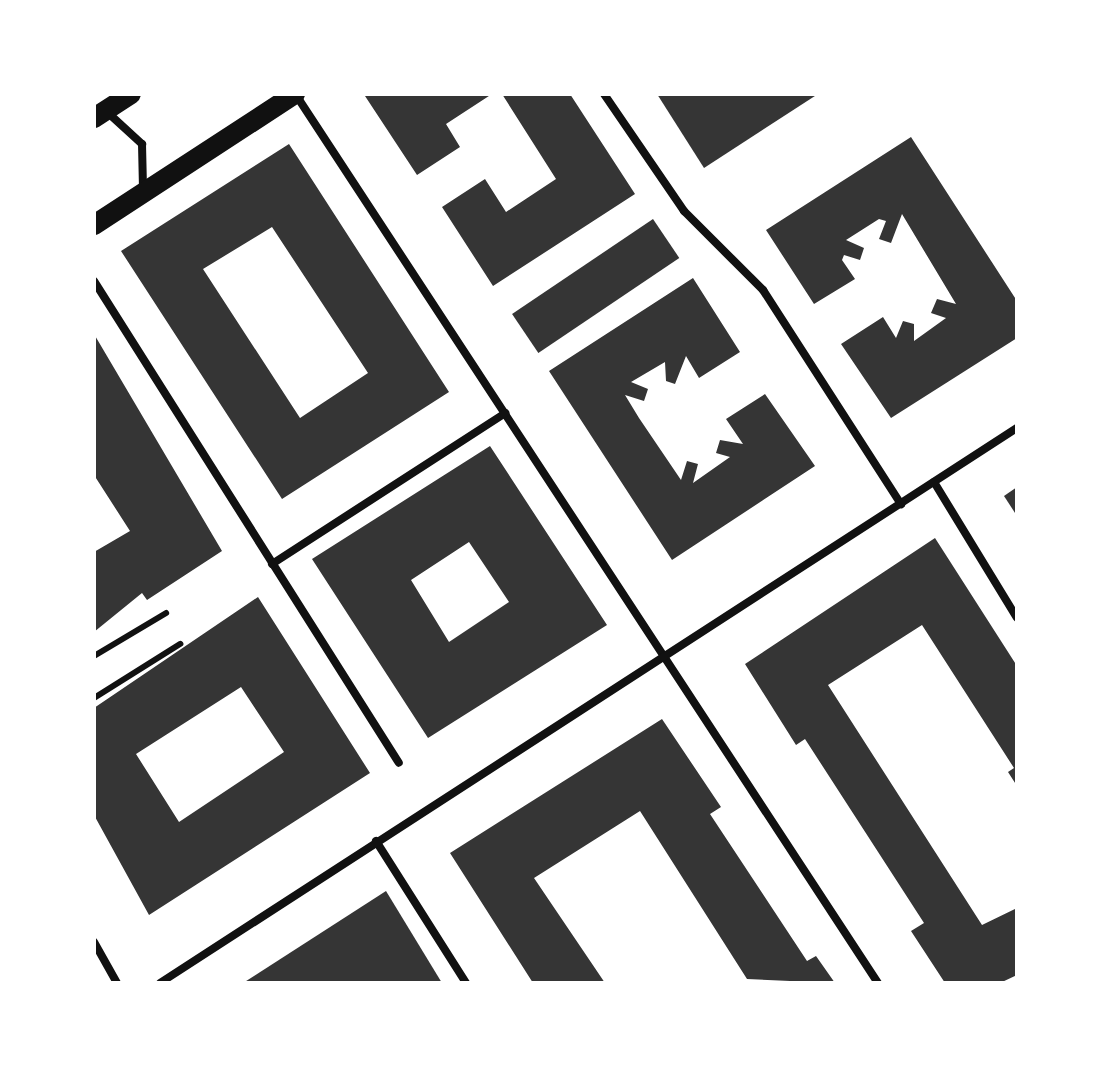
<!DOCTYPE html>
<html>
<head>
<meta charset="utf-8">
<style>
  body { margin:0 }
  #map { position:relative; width:1111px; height:1077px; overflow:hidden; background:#fff; font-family:Lato,sans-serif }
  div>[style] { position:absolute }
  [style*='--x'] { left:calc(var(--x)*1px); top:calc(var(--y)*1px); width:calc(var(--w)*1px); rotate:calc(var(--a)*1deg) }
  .building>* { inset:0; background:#353535; transform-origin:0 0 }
  .service>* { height:6px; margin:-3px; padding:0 3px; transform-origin:3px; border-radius:3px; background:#111 }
  .minor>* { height:8px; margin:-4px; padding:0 4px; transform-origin:4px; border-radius:4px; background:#111 }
  .primary>* { height:20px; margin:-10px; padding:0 10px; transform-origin:10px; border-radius:10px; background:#111 }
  span { translate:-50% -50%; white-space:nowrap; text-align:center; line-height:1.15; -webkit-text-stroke:6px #fff; paint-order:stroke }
  .frame { position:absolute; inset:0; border:96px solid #fff; pointer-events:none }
</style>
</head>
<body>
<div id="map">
  <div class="building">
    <i style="clip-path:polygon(492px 94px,446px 124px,460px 147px,417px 175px,365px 96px)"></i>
    <i style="clip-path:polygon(502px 94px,570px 94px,635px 194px,493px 286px,442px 207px,485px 179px,506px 212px,556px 179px)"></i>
    <i style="clip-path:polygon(657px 94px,818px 94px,704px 168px)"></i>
    <i style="clip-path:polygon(911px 137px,1017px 301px,1017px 338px,891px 418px,841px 344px,883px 317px,896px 338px,903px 321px,914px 324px,914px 341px,946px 318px,931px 313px,937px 299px,956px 304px,902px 214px,891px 243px,879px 239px,886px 221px,879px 219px,846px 240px,864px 248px,860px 260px,844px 255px,842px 260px,855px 279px,814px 304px,766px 230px)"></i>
    <i style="clip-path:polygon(evenodd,289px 144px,449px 392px,282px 499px,121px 251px,289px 144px,272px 227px,368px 373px,300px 418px,203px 269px,272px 227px)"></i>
    <i style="left:653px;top:219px;width:47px;height:170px;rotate:56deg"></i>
    <i style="clip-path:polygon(693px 278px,740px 352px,699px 378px,686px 356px,675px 384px,666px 381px,665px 362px,631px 382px,648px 389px,644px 401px,625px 395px,639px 418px,681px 480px,687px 461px,698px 464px,693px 483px,730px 457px,716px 453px,720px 440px,743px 444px,726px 419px,765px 394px,815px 466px,672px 560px,549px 371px)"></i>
    <i style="clip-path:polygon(94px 334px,222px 551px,147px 600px,142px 593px,94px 632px,94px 552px,130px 531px,94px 475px)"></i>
    <i style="clip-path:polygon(evenodd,490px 446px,607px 625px,428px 738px,312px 559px,490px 446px,469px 542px,509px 602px,449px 642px,411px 580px,469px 542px)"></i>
    <i style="clip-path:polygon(1017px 487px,1017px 516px,1004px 496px)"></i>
    <i style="clip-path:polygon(935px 538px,1017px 666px,1017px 786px,1008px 772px,1014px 768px,922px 625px,828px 685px,982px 925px,1017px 908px,1017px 975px,1000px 983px,945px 983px,911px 931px,924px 923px,805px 739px,796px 745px,745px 664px)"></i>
    <i style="clip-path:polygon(evenodd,258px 597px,370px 773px,149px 915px,94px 815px,94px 708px,258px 597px,241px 687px,284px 752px,179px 822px,136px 754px,241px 687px)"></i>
    <i style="clip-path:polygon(662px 719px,721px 807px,710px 814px,807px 961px,816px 956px,835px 983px,747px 979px,640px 811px,534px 878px,605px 983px,533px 983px,450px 853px)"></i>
    <i style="clip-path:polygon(386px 891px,442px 983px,243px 983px)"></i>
  </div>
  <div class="service">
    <i style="--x:94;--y:656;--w:84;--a:-30.8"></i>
    <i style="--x:94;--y:698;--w:102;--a:-32.1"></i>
  </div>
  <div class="minor">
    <i style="--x:604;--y:94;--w:142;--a:55.6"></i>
    <i style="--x:684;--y:211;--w:112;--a:45"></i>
    <i style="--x:763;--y:290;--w:255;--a:57.2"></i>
    <i style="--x:296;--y:95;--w:1062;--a:56.76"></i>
    <i style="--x:106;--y:111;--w:49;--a:42.5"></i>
    <i style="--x:142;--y:144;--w:44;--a:88.7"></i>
    <i style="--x:94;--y:281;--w:570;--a:57.68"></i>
    <i style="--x:934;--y:482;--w:159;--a:58.6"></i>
    <i style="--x:272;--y:564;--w:278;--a:-32.9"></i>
    <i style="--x:376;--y:841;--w:168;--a:57.6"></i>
    <i style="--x:94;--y:942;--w:47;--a:60.7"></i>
    <i style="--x:160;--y:983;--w:1021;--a:-32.93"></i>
  </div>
  <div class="primary">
    <i style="--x:94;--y:118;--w:44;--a:-33"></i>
    <i style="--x:94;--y:225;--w:240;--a:-33.1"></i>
  </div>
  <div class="frame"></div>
</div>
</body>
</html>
